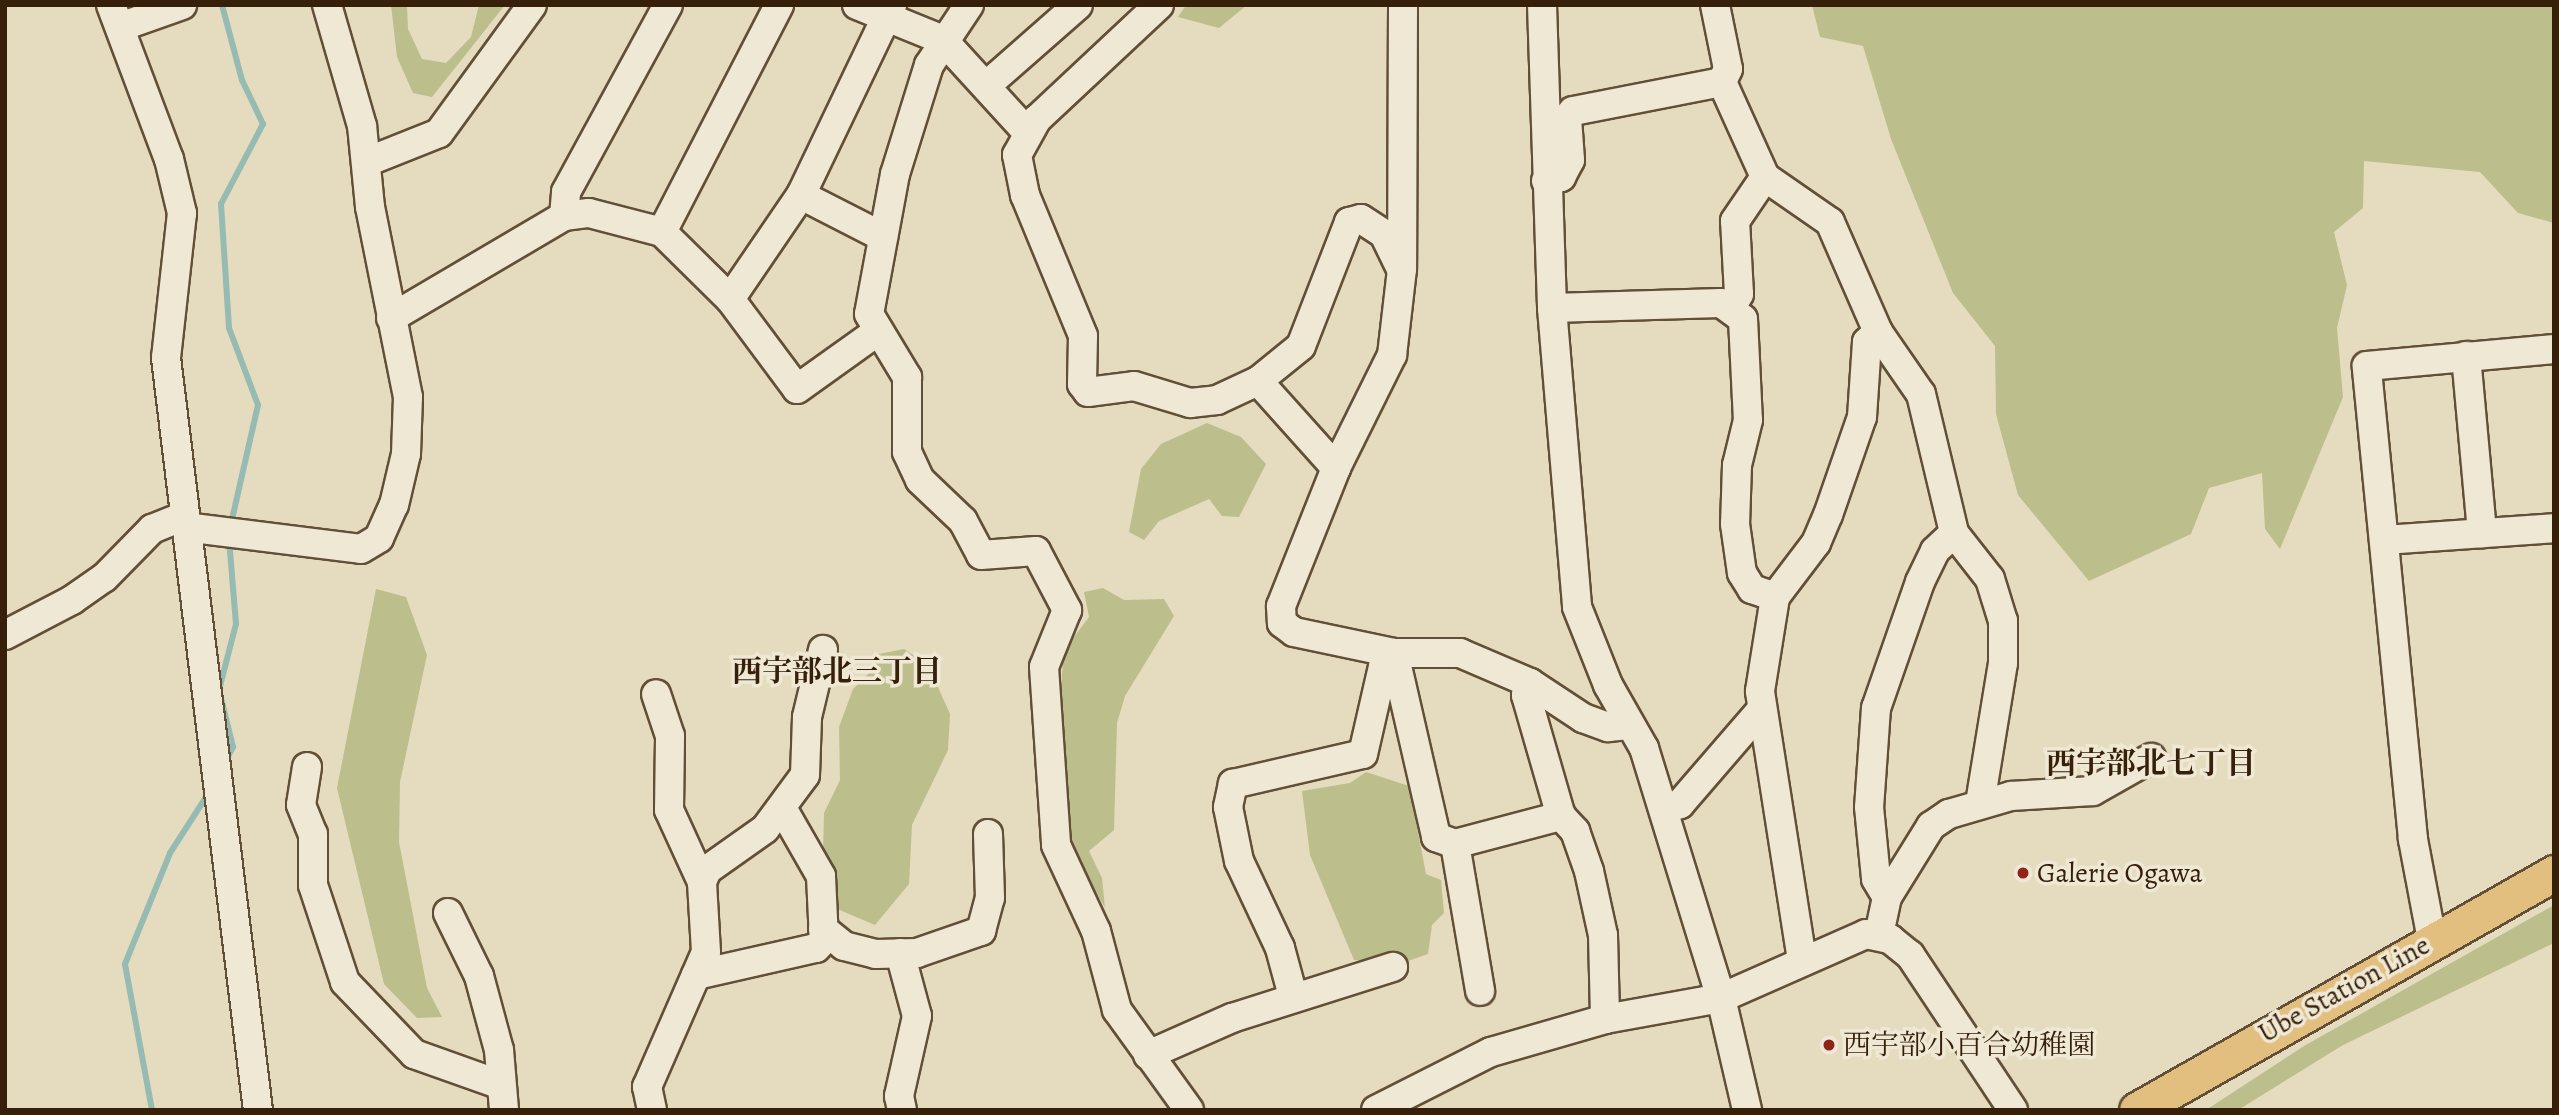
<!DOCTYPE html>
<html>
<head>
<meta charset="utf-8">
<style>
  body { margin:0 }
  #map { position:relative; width:2559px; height:1115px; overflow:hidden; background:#e5dbbe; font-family:Alegreya,"Noto Serif JP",serif }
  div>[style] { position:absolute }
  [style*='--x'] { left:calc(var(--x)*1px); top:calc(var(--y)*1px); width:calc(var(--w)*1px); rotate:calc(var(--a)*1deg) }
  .green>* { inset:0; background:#bcbe8c }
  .stream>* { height:6px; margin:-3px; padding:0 3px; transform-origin:3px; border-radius:3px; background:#96bbb2 }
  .roads { filter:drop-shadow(2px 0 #624f37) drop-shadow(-2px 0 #624f37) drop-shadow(0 2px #624f37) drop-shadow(0 -2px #624f37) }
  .minor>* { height:28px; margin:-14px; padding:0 14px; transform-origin:14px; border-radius:14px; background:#eee8d5 }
  .major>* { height:35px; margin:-17.5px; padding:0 17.5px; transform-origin:17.5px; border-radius:17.5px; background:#e2be7f }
  .dots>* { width:19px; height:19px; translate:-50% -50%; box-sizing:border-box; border:4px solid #eee8d5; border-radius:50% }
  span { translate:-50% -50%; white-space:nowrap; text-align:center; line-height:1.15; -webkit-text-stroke:7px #eee8d5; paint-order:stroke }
  .poi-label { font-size:28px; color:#36200a }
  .left { translate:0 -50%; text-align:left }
  .street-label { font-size:28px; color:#36200a }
  .neighbourhood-label { font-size:30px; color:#36200a; font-weight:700 }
  .frame { position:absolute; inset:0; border:7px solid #36200a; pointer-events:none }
</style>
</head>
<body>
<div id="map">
  <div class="green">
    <i style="clip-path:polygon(391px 5px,407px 5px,408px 29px,422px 59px,446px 63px,471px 37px,479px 5px,505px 5px,432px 97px,413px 93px,397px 57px)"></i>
    <i style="clip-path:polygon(1186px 5px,1247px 5px,1219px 28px,1178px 17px)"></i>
    <i style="clip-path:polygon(1812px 5px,2554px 5px,2554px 223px,2518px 213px,2480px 172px,2364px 161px,2363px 208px,2334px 232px,2347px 285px,2337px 328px,2343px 397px,2280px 549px,2265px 529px,2262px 473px,2209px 488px,2191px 534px,2089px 581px,2018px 495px,1996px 414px,1995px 346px,1953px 293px,1891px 139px,1863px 46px,1820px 37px)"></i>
    <i style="clip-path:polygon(1207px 423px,1241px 437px,1266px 464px,1239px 517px,1222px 516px,1209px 499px,1159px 521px,1144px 540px,1129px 532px,1141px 469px,1161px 444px)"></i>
    <i style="clip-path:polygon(1103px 588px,1124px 600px,1164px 599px,1174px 616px,1125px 696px,1117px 723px,1114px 830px,1089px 851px,1102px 878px,1105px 908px,1068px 841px,1058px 722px,1064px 650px,1089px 617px,1084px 592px)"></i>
    <i style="clip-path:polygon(376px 589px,406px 597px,427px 655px,400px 782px,399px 842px,427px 988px,442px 1017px,417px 1018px,384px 984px,337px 788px)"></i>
    <i style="clip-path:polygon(904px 649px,928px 665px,950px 714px,948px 750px,912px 825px,909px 884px,875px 925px,835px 908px,823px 855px,824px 813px,840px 780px,839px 727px,853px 689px,873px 669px,874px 655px)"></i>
    <i style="clip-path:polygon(1366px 772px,1409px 786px,1426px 874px,1441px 880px,1444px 913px,1432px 925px,1428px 954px,1408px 961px,1354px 960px,1310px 855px,1302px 791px,1350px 783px)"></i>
    <i style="clip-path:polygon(2554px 905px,2554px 943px,2343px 1045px,2238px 1110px,2206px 1110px,2304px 1046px)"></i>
  </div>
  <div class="stream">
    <i style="--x:222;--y:5;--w:78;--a:75.1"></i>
    <i style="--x:242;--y:80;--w:49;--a:64.5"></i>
    <i style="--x:263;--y:124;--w:90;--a:117.7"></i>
    <i style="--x:221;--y:204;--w:124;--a:86.3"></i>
    <i style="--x:229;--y:328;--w:82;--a:69.4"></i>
    <i style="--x:258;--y:405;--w:122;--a:102.8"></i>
    <i style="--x:226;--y:760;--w:15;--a:-62"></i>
    <i style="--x:233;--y:747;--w:59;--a:-103.8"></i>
    <i style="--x:219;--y:690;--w:68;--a:-75.6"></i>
    <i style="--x:236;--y:624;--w:86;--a:-94.7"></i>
    <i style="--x:152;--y:1110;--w:148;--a:-100.5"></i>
    <i style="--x:125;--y:964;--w:120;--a:-67.9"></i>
    <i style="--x:170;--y:853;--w:70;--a:-57.2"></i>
  </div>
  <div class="roads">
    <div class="minor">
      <i style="--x:111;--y:5;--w:165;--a:69.4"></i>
      <i style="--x:169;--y:159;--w:56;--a:76.5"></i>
      <i style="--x:182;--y:213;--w:146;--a:96.3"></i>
      <i style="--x:166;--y:358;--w:758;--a:83.03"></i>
      <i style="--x:857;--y:5;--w:93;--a:22.1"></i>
      <i style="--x:943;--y:40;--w:125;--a:47.6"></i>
      <i style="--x:969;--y:5;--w:72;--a:123.7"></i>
      <i style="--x:929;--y:65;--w:114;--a:107.3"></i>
      <i style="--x:895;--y:174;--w:142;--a:100.5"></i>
      <i style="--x:869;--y:314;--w:74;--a:58.9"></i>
      <i style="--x:907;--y:377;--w:75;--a:90"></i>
      <i style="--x:907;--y:452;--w:31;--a:65"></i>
      <i style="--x:920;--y:480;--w:59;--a:43.6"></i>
      <i style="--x:963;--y:521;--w:38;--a:62"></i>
      <i style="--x:981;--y:555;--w:55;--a:-4.2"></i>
      <i style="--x:1036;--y:551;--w:67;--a:62.3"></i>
      <i style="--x:1067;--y:610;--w:61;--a:112"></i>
      <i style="--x:1044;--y:667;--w:178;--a:86.1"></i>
      <i style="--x:1056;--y:845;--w:95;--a:65.1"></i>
      <i style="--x:1096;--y:931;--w:82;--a:75.1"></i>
      <i style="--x:1117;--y:1010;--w:123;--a:54.2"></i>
      <i style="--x:1159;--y:5;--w:167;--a:136.9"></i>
      <i style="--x:1037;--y:119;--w:41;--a:119.1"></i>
      <i style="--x:1017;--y:155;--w:41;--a:78.7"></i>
      <i style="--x:1025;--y:195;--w:152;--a:67.6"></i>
      <i style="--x:1083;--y:336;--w:48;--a:91.2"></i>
      <i style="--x:1082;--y:384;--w:10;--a:53"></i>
      <i style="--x:1088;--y:392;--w:46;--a:-7.4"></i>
      <i style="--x:1134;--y:386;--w:59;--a:16.9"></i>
      <i style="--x:1190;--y:403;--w:27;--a:-6"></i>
      <i style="--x:1217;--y:400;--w:45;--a:-24.9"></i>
      <i style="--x:1258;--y:381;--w:55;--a:-39.1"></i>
      <i style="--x:1301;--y:346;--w:133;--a:-68.8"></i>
      <i style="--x:1349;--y:222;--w:12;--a:-14"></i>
      <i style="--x:1361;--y:219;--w:27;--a:33"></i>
      <i style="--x:1384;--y:234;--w:37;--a:64"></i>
      <i style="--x:1403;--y:5;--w:264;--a:90.2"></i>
      <i style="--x:1402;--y:269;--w:87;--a:96.6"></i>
      <i style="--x:1392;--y:355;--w:126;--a:116.4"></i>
      <i style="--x:1336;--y:468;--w:149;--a:111.7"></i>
      <i style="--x:1281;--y:606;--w:17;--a:87"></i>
      <i style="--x:1282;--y:623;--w:15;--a:37"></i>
      <i style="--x:1294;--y:632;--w:102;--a:11.9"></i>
      <i style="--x:1394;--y:653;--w:189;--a:77.1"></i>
      <i style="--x:1436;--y:837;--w:20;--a:20"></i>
      <i style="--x:1455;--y:844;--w:149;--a:80.3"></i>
      <i style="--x:1542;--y:5;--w:303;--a:88.1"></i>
      <i style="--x:1552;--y:308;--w:300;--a:85.2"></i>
      <i style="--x:1577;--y:607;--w:84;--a:68.3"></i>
      <i style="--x:1608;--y:685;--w:73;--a:60.3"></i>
      <i style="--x:1644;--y:748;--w:262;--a:72.9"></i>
      <i style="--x:1721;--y:998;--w:115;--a:76.9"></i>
      <i style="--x:1715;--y:5;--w:65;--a:78.5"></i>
      <i style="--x:1728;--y:69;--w:14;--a:115"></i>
      <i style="--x:1722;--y:82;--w:104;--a:65.6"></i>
      <i style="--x:1765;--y:177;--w:79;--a:34.7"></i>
      <i style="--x:1830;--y:222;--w:120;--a:66.4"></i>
      <i style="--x:1878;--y:332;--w:75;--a:55.3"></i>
      <i style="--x:1921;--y:394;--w:143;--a:76.6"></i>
      <i style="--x:1954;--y:533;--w:26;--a:137"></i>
      <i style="--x:1935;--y:551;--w:34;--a:116"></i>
      <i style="--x:1920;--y:582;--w:133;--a:109.2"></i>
      <i style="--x:1876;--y:708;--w:99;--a:94"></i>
      <i style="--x:1869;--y:807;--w:72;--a:84.4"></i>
      <i style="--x:1876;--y:879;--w:21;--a:59"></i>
      <i style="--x:1887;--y:897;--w:40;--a:102"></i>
      <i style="--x:120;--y:27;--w:66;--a:-19.5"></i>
      <i style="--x:987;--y:85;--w:121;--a:-41.3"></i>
      <i style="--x:369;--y:161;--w:75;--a:-21.8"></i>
      <i style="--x:439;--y:133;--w:158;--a:-54"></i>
      <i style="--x:1546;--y:181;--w:16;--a:-15"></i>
      <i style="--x:1561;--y:177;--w:19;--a:-62"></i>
      <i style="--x:1570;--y:160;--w:42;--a:-94.1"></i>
      <i style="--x:1567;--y:118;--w:9;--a:-49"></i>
      <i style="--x:1573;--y:111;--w:152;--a:-11"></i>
      <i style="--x:801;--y:195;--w:92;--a:27.1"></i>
      <i style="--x:564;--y:216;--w:24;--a:-85"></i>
      <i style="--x:566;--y:192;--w:213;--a:-61.4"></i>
      <i style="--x:662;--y:232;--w:255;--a:-62.7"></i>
      <i style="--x:730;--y:299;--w:126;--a:-55.7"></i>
      <i style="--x:801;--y:195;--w:211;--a:-64.4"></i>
      <i style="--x:1732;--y:306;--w:14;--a:-60"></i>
      <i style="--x:1739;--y:294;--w:73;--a:-93.1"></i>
      <i style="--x:1735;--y:221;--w:53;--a:-55.7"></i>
      <i style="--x:1552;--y:308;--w:169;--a:-1.7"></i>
      <i style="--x:1721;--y:303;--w:27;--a:36"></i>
      <i style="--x:1743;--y:319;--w:101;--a:87.2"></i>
      <i style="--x:1748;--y:420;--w:46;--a:103.7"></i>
      <i style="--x:1737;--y:465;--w:59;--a:91.9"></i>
      <i style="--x:1735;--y:524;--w:49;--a:81.9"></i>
      <i style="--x:1742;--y:573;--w:19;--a:58"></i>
      <i style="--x:1752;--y:589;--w:24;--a:19"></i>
      <i style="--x:391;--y:318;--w:201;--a:-30.5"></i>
      <i style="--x:564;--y:216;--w:25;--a:-7"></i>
      <i style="--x:589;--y:213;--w:75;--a:14.6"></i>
      <i style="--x:662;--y:232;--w:95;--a:44.6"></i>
      <i style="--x:730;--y:299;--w:112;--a:53.3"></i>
      <i style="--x:797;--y:389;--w:100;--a:-35.6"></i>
      <i style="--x:2466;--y:356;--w:178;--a:84.8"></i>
      <i style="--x:1258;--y:381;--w:117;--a:48.1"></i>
      <i style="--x:185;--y:527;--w:177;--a:7.1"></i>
      <i style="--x:361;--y:549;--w:21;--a:-31"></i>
      <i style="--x:379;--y:538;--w:36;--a:-66"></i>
      <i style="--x:394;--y:505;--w:52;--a:-76.8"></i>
      <i style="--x:406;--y:454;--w:57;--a:-88"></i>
      <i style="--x:408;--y:397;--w:194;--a:-101.3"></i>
      <i style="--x:370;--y:207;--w:81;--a:-95.6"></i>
      <i style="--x:362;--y:126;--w:126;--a:-106.1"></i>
      <i style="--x:1954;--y:533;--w:58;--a:52"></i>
      <i style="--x:1990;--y:579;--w:44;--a:72.8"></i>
      <i style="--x:2003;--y:621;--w:42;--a:90"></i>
      <i style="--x:2003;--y:663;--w:143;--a:99.3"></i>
      <i style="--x:2384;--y:540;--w:170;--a:-4"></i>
      <i style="--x:5;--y:635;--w:76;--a:-27.6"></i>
      <i style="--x:72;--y:600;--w:39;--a:-35"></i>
      <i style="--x:104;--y:578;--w:69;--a:-45.6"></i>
      <i style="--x:152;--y:529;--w:35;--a:-22"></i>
      <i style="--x:1530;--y:683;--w:13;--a:108"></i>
      <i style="--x:1526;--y:695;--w:126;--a:73.9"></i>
      <i style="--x:1561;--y:816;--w:21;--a:47"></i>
      <i style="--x:1575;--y:831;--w:42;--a:70.7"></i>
      <i style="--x:1589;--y:871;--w:66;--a:77.7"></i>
      <i style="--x:1603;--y:935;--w:84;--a:88.6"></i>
      <i style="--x:307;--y:767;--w:38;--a:99"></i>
      <i style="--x:301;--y:805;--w:31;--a:68"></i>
      <i style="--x:313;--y:834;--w:51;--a:90"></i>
      <i style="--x:313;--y:885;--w:102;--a:71.7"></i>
      <i style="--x:345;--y:982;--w:100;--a:46.2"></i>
      <i style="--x:414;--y:1054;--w:92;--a:19.6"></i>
      <i style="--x:1664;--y:809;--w:17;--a:-17"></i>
      <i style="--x:1680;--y:804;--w:124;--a:-49.2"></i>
      <i style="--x:1455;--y:844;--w:110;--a:-14.8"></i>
      <i style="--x:702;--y:882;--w:13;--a:-67"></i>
      <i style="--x:707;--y:870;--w:71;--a:-35.3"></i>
      <i style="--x:765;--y:829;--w:67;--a:-53.5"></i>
      <i style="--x:805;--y:775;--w:58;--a:-88"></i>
      <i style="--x:807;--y:717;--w:69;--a:-76.6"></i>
      <i style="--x:1887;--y:897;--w:84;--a:-58.2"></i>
      <i style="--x:1931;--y:826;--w:22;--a:-34"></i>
      <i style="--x:1949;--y:814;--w:65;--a:-16.2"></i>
      <i style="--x:2011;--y:796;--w:82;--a:-3.5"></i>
      <i style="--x:2093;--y:791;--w:67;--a:-29.6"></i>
      <i style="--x:448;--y:913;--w:70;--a:63.8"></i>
      <i style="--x:479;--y:976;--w:77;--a:74.9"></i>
      <i style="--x:499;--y:1050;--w:60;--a:85.2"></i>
      <i style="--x:823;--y:929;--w:27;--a:39"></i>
      <i style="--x:844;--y:946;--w:33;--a:14"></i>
      <i style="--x:876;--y:954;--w:41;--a:-1.4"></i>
      <i style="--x:917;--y:953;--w:68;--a:-19"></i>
      <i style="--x:981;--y:931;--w:34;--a:-75"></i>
      <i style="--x:990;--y:898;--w:64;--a:-91.8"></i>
      <i style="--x:2432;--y:940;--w:103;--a:-100.7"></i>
      <i style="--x:2413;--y:839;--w:475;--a:-95.6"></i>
      <i style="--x:2367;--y:366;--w:188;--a:-5.2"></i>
      <i style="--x:900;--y:953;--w:65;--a:74.9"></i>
      <i style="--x:917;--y:1016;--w:82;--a:102.7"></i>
      <i style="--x:899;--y:1096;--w:14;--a:78"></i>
      <i style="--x:1802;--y:960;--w:272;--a:-98.9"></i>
      <i style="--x:1760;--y:691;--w:95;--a:-80.9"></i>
      <i style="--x:1775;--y:597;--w:68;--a:-52.8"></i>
      <i style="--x:1816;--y:543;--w:30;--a:-67"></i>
      <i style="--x:1828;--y:515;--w:104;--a:-70.9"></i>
      <i style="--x:1862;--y:417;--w:75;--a:-86.2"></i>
      <i style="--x:1867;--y:342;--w:15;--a:-42"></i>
      <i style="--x:696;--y:975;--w:123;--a:-12.7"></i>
      <i style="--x:816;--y:948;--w:11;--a:-45"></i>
      <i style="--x:824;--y:940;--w:64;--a:-92.7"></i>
      <i style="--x:821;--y:876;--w:78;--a:-119.8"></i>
      <i style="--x:1293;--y:996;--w:50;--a:-105.2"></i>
      <i style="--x:1280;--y:948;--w:96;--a:-115.2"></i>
      <i style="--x:1239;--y:861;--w:55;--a:-101.5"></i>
      <i style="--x:1228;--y:807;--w:24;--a:-78"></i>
      <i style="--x:1233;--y:784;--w:133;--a:-13"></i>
      <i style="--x:1363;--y:754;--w:89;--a:-77.1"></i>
      <i style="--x:1383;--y:667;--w:18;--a:-52"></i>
      <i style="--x:1394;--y:653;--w:66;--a:0"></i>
      <i style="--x:1460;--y:653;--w:76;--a:23.2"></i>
      <i style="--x:1530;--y:683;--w:64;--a:33.4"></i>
      <i style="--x:1583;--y:718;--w:27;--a:20"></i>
      <i style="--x:1608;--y:727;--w:21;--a:-5"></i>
      <i style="--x:1148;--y:1055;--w:92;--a:-23.8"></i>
      <i style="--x:1232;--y:1018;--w:169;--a:-17.6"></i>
      <i style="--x:652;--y:1110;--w:24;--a:-102"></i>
      <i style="--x:647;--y:1087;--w:147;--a:-66.4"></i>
      <i style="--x:706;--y:952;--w:70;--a:-93.3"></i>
      <i style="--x:702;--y:882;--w:79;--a:-114.6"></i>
      <i style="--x:669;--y:810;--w:74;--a:-89.2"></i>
      <i style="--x:670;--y:736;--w:44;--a:-108.4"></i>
      <i style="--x:1376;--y:1110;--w:129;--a:-26.8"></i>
      <i style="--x:1491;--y:1052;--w:119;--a:-16.1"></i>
      <i style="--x:1605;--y:1019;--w:118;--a:-10.3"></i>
      <i style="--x:1721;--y:998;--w:158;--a:-23.8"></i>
      <i style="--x:1866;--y:934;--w:25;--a:12"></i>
      <i style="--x:1890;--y:939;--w:26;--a:39"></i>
      <i style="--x:1910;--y:955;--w:186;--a:56.4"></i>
    </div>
    <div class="major">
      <i style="--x:2137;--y:1110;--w:480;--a:-29.6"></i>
    </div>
  </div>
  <div class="dots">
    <i style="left:2023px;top:873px;background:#8f2418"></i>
    <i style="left:1829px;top:1045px;background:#8f2418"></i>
  </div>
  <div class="poi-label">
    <span class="left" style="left:2037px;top:873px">Galerie Ogawa</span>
    <span class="left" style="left:1843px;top:1045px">西宇部小百合幼稚園</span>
  </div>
  <div class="street-label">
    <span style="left:2344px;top:989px;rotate:-29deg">Ube Station Line</span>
  </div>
  <div class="neighbourhood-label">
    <span style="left:837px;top:671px">西宇部北三丁目</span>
    <span style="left:2151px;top:763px">西宇部北七丁目</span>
  </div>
  <div class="frame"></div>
</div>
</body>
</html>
